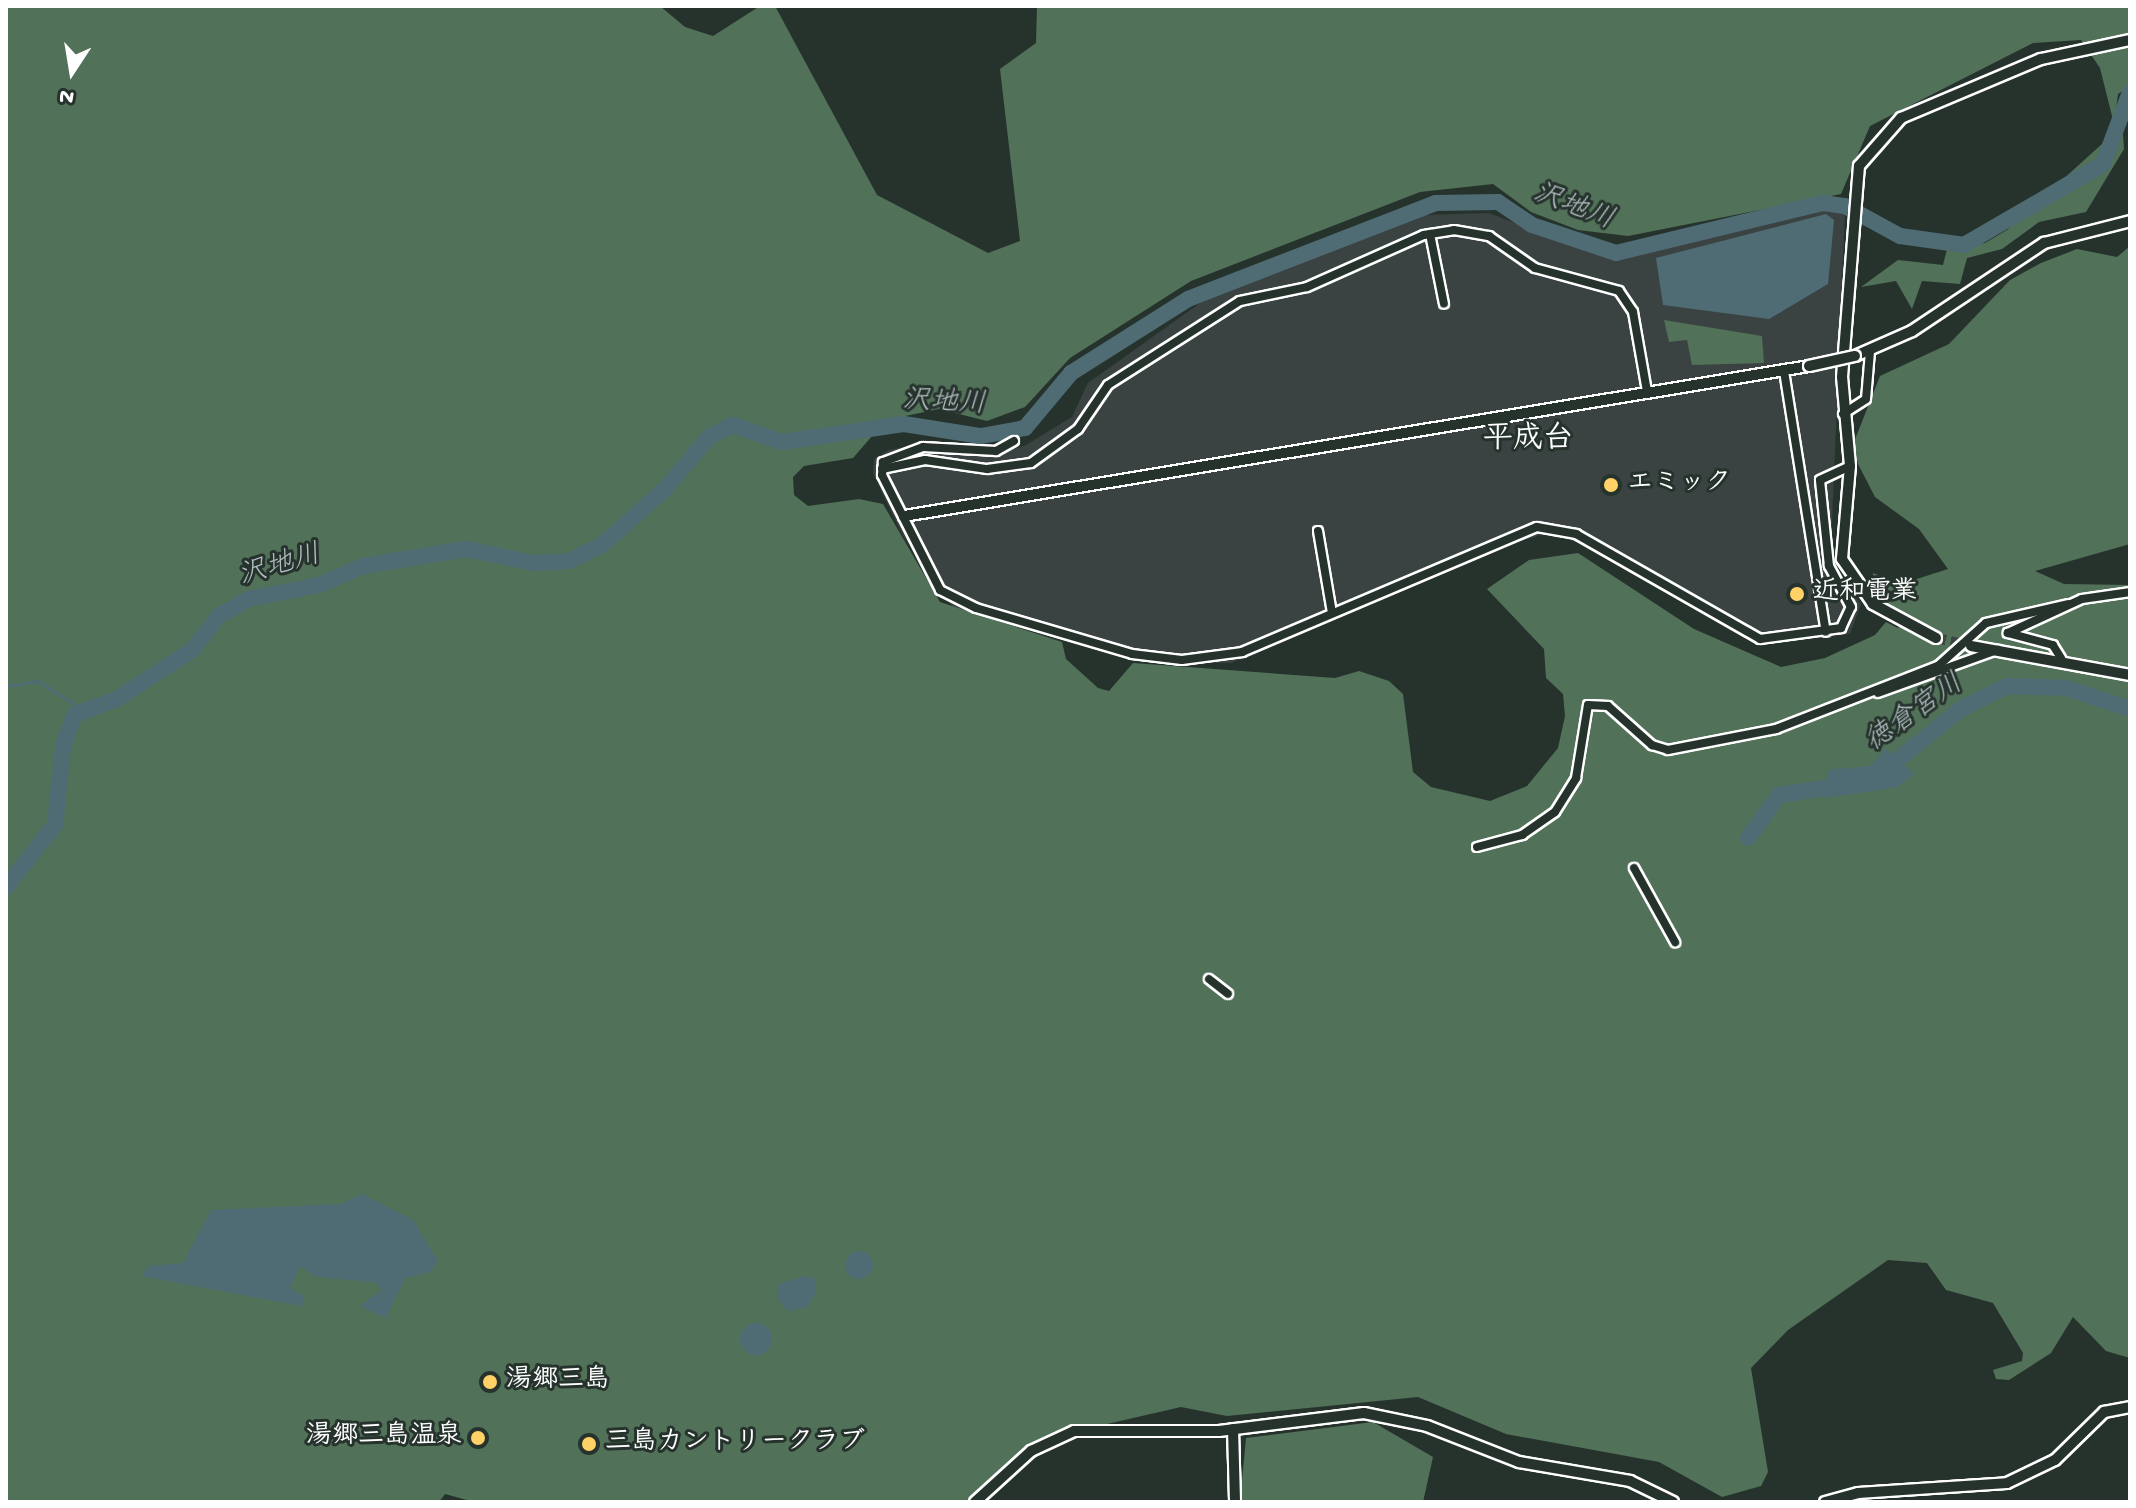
<!DOCTYPE html>
<html>
<head>
<meta charset="utf-8">
<style>
  body { margin:0 }
  #map { position:relative; width:2136px; height:1508px; overflow:hidden; background:#26332d; font-family:"Gochi Hand","Klee One",sans-serif }
  div>[style] { position:absolute }
  [style*='--x'] { left:calc(var(--x)*1px); top:calc(var(--y)*1px); width:calc(var(--w)*1px); rotate:calc(var(--a)*1deg) }
  .built>* { inset:0; background:#3a4242 }
  .green>* { inset:0; background:#527159 }
  .water>* { inset:0; background:#4f6c75 }
  .round { border-radius:50% }
  .stream>* { height:3px; margin:-1.5px; padding:0 1.5px; transform-origin:1.5px; border-radius:1.5px; background:#4f6c75 }
  .river>* { height:16px; margin:-8px; padding:0 8px; transform-origin:8px; border-radius:8px; background:#4f6c75 }
  .tertiary-tunnel>* { height:10px; margin-top:-5px; transform-origin:0; background:repeating-linear-gradient(90deg,#3c4742 0 10px,transparent 0 15px) }
  .roads { filter:drop-shadow(2px 0 #fff) drop-shadow(-2px 0 #fff) drop-shadow(0 2px #fff) drop-shadow(0 -2px #fff) }
  .minor>* { height:8px; margin:-4px; padding:0 4px; transform-origin:4px; border-radius:4px; background:#26332d }
  .tertiary>* { height:10px; margin:-5px; padding:0 5px; transform-origin:5px; border-radius:5px; background:#26332d }
  .bridges { filter:drop-shadow(2px 0 #fff) drop-shadow(-2px 0 #fff) drop-shadow(0 2px #fff) drop-shadow(0 -2px #fff) }
  .tertiary-bridge>* { height:10px; margin:-5px; padding:0 5px; transform-origin:5px; border-radius:5px; background:#26332d }
  .dots>* { width:22px; height:22px; translate:-50% -50%; box-sizing:border-box; border:4px solid #26332d; border-radius:50% }
  span { translate:-50% -50%; white-space:nowrap; text-align:center; line-height:1.15; -webkit-text-stroke:6px #26332d; paint-order:stroke }
  .poi-label { font-size:26px; color:#fff; font-weight:700 }
  .left { translate:0 -50%; text-align:left }
  .right { translate:-100% -50%; text-align:right }
  .water-label { font-size:28px; color:#b0bdc1; font-style:italic }
  .quarter-label { font-size:30px; color:#fff; font-weight:700 }
  .frame { position:absolute; inset:0; border:8px solid #fff; pointer-events:none }
  .north { position:absolute; left:32px; top:32px; width:80px; height:80px; -webkit-text-stroke:6px #26332d; paint-order:stroke; rotate:192deg; font-size:22px; font-weight:700; line-height:32px; text-align:center; color:#fff }
  .north::after { content:''; display:block; margin:auto; width:28px; height:36px; background:#fff; clip-path:polygon(50% 0,100% 100%,50% 72%,0 100%) }
</style>
</head>
<body>
<div id="map">
  <div class="built">
    <i style="clip-path:polygon(1826px 206px,1845px 212px,1831px 545px,1840px 579px,1861px 604px,1850px 634px,1756px 645px,1585px 545px,1549px 533px,1473px 554px,1231px 663px,1142px 662px,953px 607px,903px 536px,873px 473px,874px 459px,889px 450px,922px 444px,1000px 454px,1026px 445px,1072px 417px,1088px 383px,1203px 301px,1423px 215px,1489px 213px,1612px 260px)"></i>
  </div>
  <div class="green">
    <i style="clip-path:polygon(6px 6px,660px 6px,685px 27px,713px 36px,760px 6px,775px 6px,877px 195px,988px 253px,1020px 241px,1000px 69px,1036px 43px,1037px 6px,2130px 6px,2130px 86px,2118px 94px,2114px 124px,2100px 68px,2081px 40px,2033px 43px,1870px 126px,1841px 194px,1628px 236px,1578px 230px,1531px 212px,1493px 184px,1420px 192px,1191px 281px,1070px 358px,1025px 407px,987px 421px,939px 409px,886px 420px,853px 458px,804px 466px,793px 477px,794px 495px,808px 506px,859px 499px,883px 504px,940px 602px,1062px 642px,1066px 659px,1098px 688px,1109px 691px,1133px 663px,1335px 678px,1359px 671px,1389px 681px,1403px 694px,1413px 772px,1431px 787px,1490px 801px,1527px 786px,1558px 748px,1565px 716px,1563px 694px,1546px 678px,1544px 649px,1487px 589px,1529px 560px,1578px 553px,1694px 629px,1781px 667px,1825px 658px,1875px 635px,1886px 622px,1898px 628px,1905px 618px,1875px 593px,1873px 573px,1901px 584px,1948px 569px,1919px 529px,1875px 497px,1858px 464px,1854px 442px,1880px 376px,1949px 344px,2010px 280px,2041px 263px,2077px 249px,2117px 257px,2130px 246px,2130px 544px,2035px 571px,2064px 584px,2130px 585px,2130px 1358px,2106px 1351px,2073px 1317px,2051px 1353px,2009px 1380px,1996px 1379px,1993px 1370px,2022px 1361px,2023px 1353px,1993px 1303px,1946px 1290px,1927px 1263px,1888px 1260px,1788px 1330px,1751px 1368px,1768px 1472px,1761px 1486px,1722px 1497px,1659px 1462px,1506px 1434px,1418px 1397px,1227px 1416px,1181px 1407px,1068px 1433px,1031px 1451px,975px 1502px,474px 1502px,445px 1494px,439px 1502px,6px 1502px)"></i>
    <i style="clip-path:polygon(2113px 134px,2123px 134px,2124px 149px,2086px 212px,2039px 222px,2002px 249px,1967px 258px,1960px 284px,1922px 281px,1912px 309px,1896px 281px,1861px 287px,1898px 260px,1943px 265px,1947px 249px,1985px 243px,2007px 230px)"></i>
    <i style="clip-path:polygon(1664px 320px,1762px 336px,1764px 363px,1692px 365px,1687px 340px,1669px 342px)"></i>
    <i style="clip-path:polygon(1373px 1422px,1433px 1457px,1423px 1502px,1240px 1502px,1246px 1438px)"></i>
  </div>
  <div class="water">
    <i style="clip-path:polygon(1826px 214px,1834px 220px,1828px 284px,1769px 319px,1663px 305px,1656px 258px)"></i>
    <i style="clip-path:polygon(1885px 748px,1914px 774px,1897px 787px,1826px 798px,1827px 770px,1871px 766px)"></i>
    <i style="clip-path:polygon(362px 1194px,413px 1220px,438px 1261px,431px 1272px,405px 1278px,386px 1318px,359px 1306px,382px 1290px,375px 1282px,316px 1277px,301px 1266px,290px 1288px,305px 1296px,301px 1306px,142px 1276px,148px 1266px,183px 1263px,211px 1210px,341px 1204px)"></i>
    <i class="round" style="left:845px;top:1251px;width:28px;height:28px"></i>
    <i style="clip-path:polygon(804px 1276px,816px 1279px,815px 1294px,807px 1307px,788px 1311px,777px 1298px,779px 1284px)"></i>
    <i class="round" style="left:740px;top:1323px;width:32px;height:32px"></i>
  </div>
  <div class="stream">
    <i style="--x:6;--y:686;--w:32;--a:-9"></i>
    <i style="--x:38;--y:681;--w:51;--a:33.1"></i>
  </div>
  <div class="river">
    <i style="--x:1881;--y:773;--w:102;--a:-38.7"></i>
    <i style="--x:1961;--y:709;--w:51;--a:-26.6"></i>
    <i style="--x:2007;--y:686;--w:59;--a:1.9"></i>
    <i style="--x:2066;--y:688;--w:67;--a:18.2"></i>
    <i style="--x:1748;--y:838;--w:53;--a:-54.2"></i>
    <i style="--x:1779;--y:795;--w:66;--a:-8.7"></i>
    <i style="--x:6;--y:887;--w:79;--a:-51.7"></i>
    <i style="--x:55;--y:825;--w:79;--a:-84.2"></i>
    <i style="--x:63;--y:746;--w:33;--a:-70"></i>
    <i style="--x:74;--y:715;--w:46;--a:-20.4"></i>
    <i style="--x:117;--y:699;--w:90;--a:-33.2"></i>
    <i style="--x:192;--y:650;--w:43;--a:-51.5"></i>
    <i style="--x:219;--y:616;--w:34;--a:-30"></i>
    <i style="--x:248;--y:599;--w:72;--a:-11.2"></i>
    <i style="--x:319;--y:585;--w:48;--a:-23.4"></i>
    <i style="--x:363;--y:566;--w:104;--a:-9.4"></i>
    <i style="--x:466;--y:549;--w:68;--a:11.8"></i>
    <i style="--x:533;--y:563;--w:36;--a:-3"></i>
    <i style="--x:569;--y:561;--w:37;--a:-26"></i>
    <i style="--x:602;--y:545;--w:81;--a:-41.5"></i>
    <i style="--x:663;--y:491;--w:71;--a:-49.6"></i>
    <i style="--x:709;--y:437;--w:27;--a:-27"></i>
    <i style="--x:733;--y:425;--w:52;--a:19.1"></i>
    <i style="--x:782;--y:442;--w:123;--a:-8.4"></i>
    <i style="--x:904;--y:424;--w:78;--a:8.9"></i>
    <i style="--x:981;--y:436;--w:45;--a:-10.3"></i>
    <i style="--x:1025;--y:428;--w:72;--a:-50.1"></i>
    <i style="--x:1071;--y:373;--w:138;--a:-32.3"></i>
    <i style="--x:1188;--y:299;--w:265;--a:-21.2"></i>
    <i style="--x:1435;--y:203;--w:63;--a:-0.9"></i>
    <i style="--x:1498;--y:202;--w:41;--a:34.1"></i>
    <i style="--x:1532;--y:225;--w:89;--a:18.4"></i>
    <i style="--x:1616;--y:253;--w:213;--a:-13.6"></i>
    <i style="--x:1823;--y:203;--w:22;--a:8"></i>
    <i style="--x:1845;--y:206;--w:63;--a:28.6"></i>
    <i style="--x:1900;--y:236;--w:65;--a:8"></i>
    <i style="--x:1964;--y:245;--w:161;--a:-30.2"></i>
    <i style="--x:2103;--y:164;--w:77;--a:-69.4"></i>
  </div>
  <div class="tertiary-tunnel">
    <i style="--x:1936;--y:638;--w:34;--a:12"></i>
  </div>
  <div class="roads">
    <div class="minor">
      <i style="--x:1430;--y:234;--w:71;--a:78.7"></i>
      <i style="--x:1784;--y:371;--w:264;--a:80.9"></i>
      <i style="--x:1843;--y:414;--w:27;--a:-33"></i>
      <i style="--x:1866;--y:399;--w:48;--a:-85.2"></i>
      <i style="--x:1014;--y:441;--w:21;--a:151"></i>
      <i style="--x:996;--y:451;--w:73;--a:-176.9"></i>
      <i style="--x:923;--y:447;--w:43;--a:159.4"></i>
      <i style="--x:883;--y:462;--w:13;--a:94"></i>
      <i style="--x:882;--y:475;--w:129;--a:63.2"></i>
      <i style="--x:940;--y:590;--w:40;--a:26.6"></i>
      <i style="--x:976;--y:608;--w:163;--a:16.4"></i>
      <i style="--x:1132;--y:654;--w:50;--a:6.8"></i>
      <i style="--x:1182;--y:660;--w:61;--a:-7.6"></i>
      <i style="--x:1242;--y:652;--w:320;--a:-23"></i>
      <i style="--x:1537;--y:527;--w:40;--a:10"></i>
      <i style="--x:1576;--y:534;--w:212;--a:29.7"></i>
      <i style="--x:1760;--y:639;--w:82;--a:-7.7"></i>
      <i style="--x:1841;--y:628;--w:23;--a:-65"></i>
      <i style="--x:1851;--y:607;--w:47;--a:-118.2"></i>
      <i style="--x:1829;--y:566;--w:86;--a:-96"></i>
      <i style="--x:1820;--y:480;--w:33;--a:-25"></i>
      <i style="--x:882;--y:469;--w:44;--a:-11.8"></i>
      <i style="--x:925;--y:460;--w:63;--a:8.3"></i>
      <i style="--x:987;--y:469;--w:44;--a:-7.8"></i>
      <i style="--x:1031;--y:463;--w:58;--a:-35.9"></i>
      <i style="--x:1078;--y:429;--w:53;--a:-55.7"></i>
      <i style="--x:1108;--y:385;--w:156;--a:-32.5"></i>
      <i style="--x:1240;--y:301;--w:68;--a:-11.8"></i>
      <i style="--x:1307;--y:287;--w:128;--a:-24"></i>
      <i style="--x:1424;--y:235;--w:30;--a:-9"></i>
      <i style="--x:1454;--y:230;--w:36;--a:10"></i>
      <i style="--x:1489;--y:236;--w:56;--a:34.8"></i>
      <i style="--x:1535;--y:268;--w:87;--a:15.3"></i>
      <i style="--x:1619;--y:291;--w:25;--a:56"></i>
      <i style="--x:1633;--y:312;--w:80;--a:80"></i>
      <i style="--x:1318;--y:531;--w:83;--a:80.3"></i>
      <i style="--x:2061;--y:658;--w:15;--a:-122"></i>
      <i style="--x:2053;--y:645;--w:47;--a:-165.1"></i>
      <i style="--x:2008;--y:633;--w:81;--a:-24.7"></i>
      <i style="--x:2082;--y:599;--w:49;--a:-8.3"></i>
      <i style="--x:1878;--y:693;--w:127;--a:-19.9"></i>
      <i style="--x:1477;--y:847;--w:47;--a:-14.9"></i>
      <i style="--x:1522;--y:835;--w:40;--a:-34.9"></i>
      <i style="--x:1555;--y:812;--w:40;--a:-58"></i>
      <i style="--x:1576;--y:778;--w:74;--a:-80.7"></i>
      <i style="--x:1588;--y:705;--w:20;--a:3"></i>
      <i style="--x:1608;--y:706;--w:59;--a:41.6"></i>
      <i style="--x:1652;--y:745;--w:17;--a:17"></i>
      <i style="--x:1668;--y:750;--w:110;--a:-11"></i>
      <i style="--x:1776;--y:729;--w:174;--a:-21.3"></i>
      <i style="--x:1938;--y:666;--w:64;--a:-41.9"></i>
      <i style="--x:1986;--y:623;--w:84;--a:-13"></i>
      <i style="--x:1634;--y:868;--w:85;--a:61"></i>
      <i style="--x:1209;--y:979;--w:24;--a:38"></i>
    </div>
    <div class="tertiary">
      <i style="--x:1855;--y:356;--w:62;--a:-23.7"></i>
      <i style="--x:1912;--y:331;--w:159;--a:-33.7"></i>
      <i style="--x:2044;--y:243;--w:89;--a:-14.3"></i>
      <i style="--x:904;--y:516;--w:917;--a:-9.41"></i>
      <i style="--x:1936;--y:638;--w:72;--a:-151.6"></i>
      <i style="--x:1873;--y:604;--w:55;--a:-124.6"></i>
      <i style="--x:1842;--y:559;--w:93;--a:-85.1"></i>
      <i style="--x:1850;--y:466;--w:89;--a:-95.1"></i>
      <i style="--x:1842;--y:377;--w:212;--a:-85.4"></i>
      <i style="--x:1859;--y:166;--w:64;--a:-48.8"></i>
      <i style="--x:1901;--y:118;--w:152;--a:-22.9"></i>
      <i style="--x:2041;--y:59;--w:91;--a:-12.1"></i>
      <i style="--x:1971;--y:646;--w:162;--a:10.3"></i>
      <i style="--x:1233;--y:1429;--w:73;--a:88.4"></i>
      <i style="--x:975;--y:1502;--w:76;--a:-42.3"></i>
      <i style="--x:1031;--y:1451;--w:47;--a:-24.9"></i>
      <i style="--x:1074;--y:1431;--w:145;--a:0"></i>
      <i style="--x:1219;--y:1431;--w:146;--a:-7.1"></i>
      <i style="--x:1364;--y:1413;--w:64;--a:11.7"></i>
      <i style="--x:1427;--y:1426;--w:99;--a:21.4"></i>
      <i style="--x:1519;--y:1462;--w:113;--a:9.7"></i>
      <i style="--x:1630;--y:1481;--w:48;--a:26"></i>
      <i style="--x:1825;--y:1502;--w:34;--a:-15"></i>
      <i style="--x:1858;--y:1493;--w:149;--a:-3.8"></i>
      <i style="--x:2007;--y:1483;--w:53;--a:-25.6"></i>
      <i style="--x:2055;--y:1460;--w:69;--a:-44.4"></i>
      <i style="--x:2104;--y:1412;--w:26;--a:-11"></i>
    </div>
  </div>
  <div class="bridges">
    <div class="tertiary-bridge">
      <i style="--x:1809;--y:366;--w:47;--a:-12.3"></i>
    </div>
  </div>
  <div class="dots">
    <i style="left:1611px;top:485px;background:#ffd166"></i>
    <i style="left:1797px;top:594px;background:#ffd166"></i>
    <i style="left:490px;top:1382px;background:#ffd166"></i>
    <i style="left:478px;top:1438px;background:#ffd166"></i>
    <i style="left:589px;top:1444px;background:#ffd166"></i>
  </div>
  <div class="poi-label">
    <span class="left" style="left:1627px;top:485px">エミック</span>
    <span class="left" style="left:1813px;top:594px">近和電業</span>
    <span class="left" style="left:506px;top:1382px">湯郷三島</span>
    <span class="right" style="left:462px;top:1438px">湯郷三島温泉</span>
    <span class="left" style="left:605px;top:1444px">三島カントリークラブ</span>
  </div>
  <div class="water-label">
    <span style="left:1573px;top:208px;rotate:21deg">沢地川</span>
    <span style="left:944px;top:404px;rotate:3deg">沢地川</span>
    <span style="left:280px;top:567px;rotate:-16deg">沢地川</span>
    <span style="left:1915px;top:714px;rotate:-35deg">徳倉宮川</span>
  </div>
  <div class="quarter-label">
    <span style="left:1528px;top:441px">平成台</span>
  </div>
  <div class="frame"></div>
  <div class="north">N</div>
</div>
</body>
</html>
